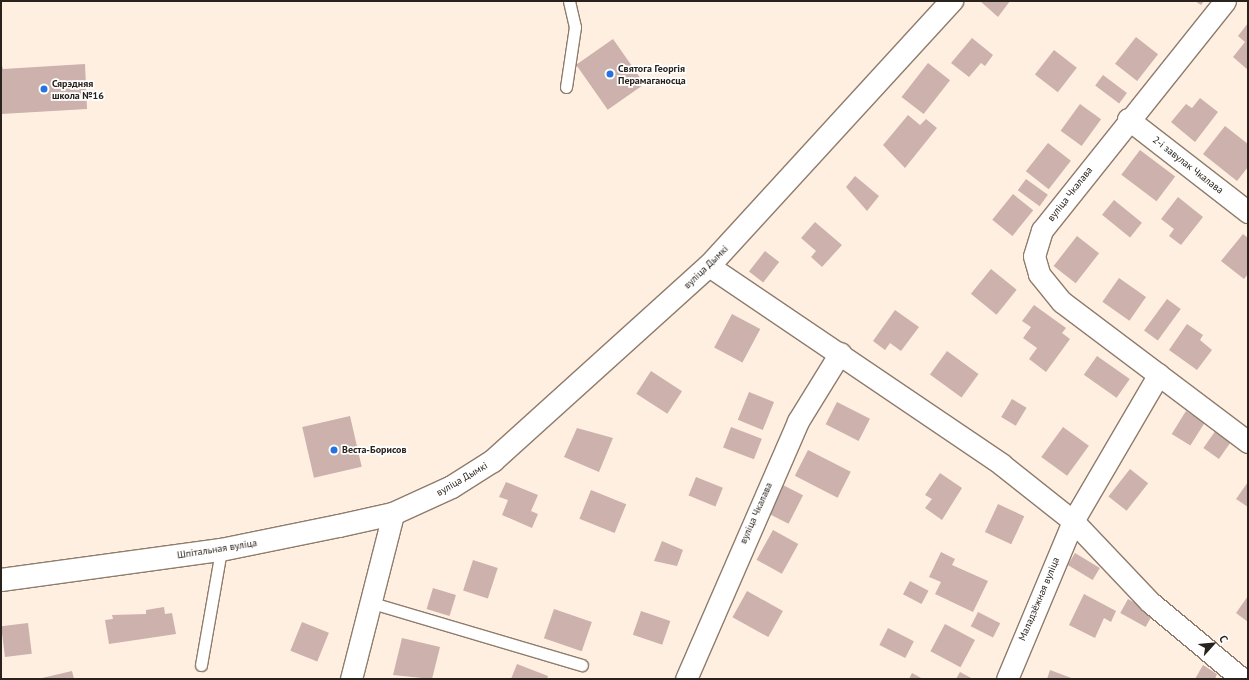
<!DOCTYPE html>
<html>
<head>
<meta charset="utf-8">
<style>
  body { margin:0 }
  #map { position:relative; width:1249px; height:680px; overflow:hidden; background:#ffefe1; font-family:"PT Sans",sans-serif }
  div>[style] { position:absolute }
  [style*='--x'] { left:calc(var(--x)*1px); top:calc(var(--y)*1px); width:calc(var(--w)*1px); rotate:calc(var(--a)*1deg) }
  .building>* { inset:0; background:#ccb1ad; transform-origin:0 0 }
  .roads { filter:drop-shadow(1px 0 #8e7c6c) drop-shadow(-1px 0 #8e7c6c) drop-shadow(0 1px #8e7c6c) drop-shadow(0 -1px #8e7c6c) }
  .service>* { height:11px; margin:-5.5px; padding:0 5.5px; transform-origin:5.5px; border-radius:5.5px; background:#fff }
  .minor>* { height:21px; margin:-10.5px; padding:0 10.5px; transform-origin:10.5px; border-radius:10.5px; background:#fff }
  .tertiary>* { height:22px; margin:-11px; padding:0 11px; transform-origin:11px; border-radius:11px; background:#fff }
  .dots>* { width:11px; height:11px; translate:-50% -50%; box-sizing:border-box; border:2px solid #fff; border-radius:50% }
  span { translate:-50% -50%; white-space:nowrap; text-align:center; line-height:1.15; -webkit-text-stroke:3.5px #fff; paint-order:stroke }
  .poi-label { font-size:10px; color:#2a231d; font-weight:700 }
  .left { translate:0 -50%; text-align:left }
  .street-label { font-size:10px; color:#2a231d }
  .frame { position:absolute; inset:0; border:2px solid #2a231d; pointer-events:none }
  .north { position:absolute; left:1193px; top:624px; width:40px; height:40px; -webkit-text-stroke:3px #fff; paint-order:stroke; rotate:63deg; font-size:11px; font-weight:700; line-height:16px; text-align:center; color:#2a231d }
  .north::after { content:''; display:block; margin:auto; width:14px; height:18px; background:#2a231d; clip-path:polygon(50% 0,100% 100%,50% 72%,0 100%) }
</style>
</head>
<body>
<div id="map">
  <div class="building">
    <i style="clip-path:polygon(980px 1px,1010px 1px,998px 17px)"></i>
    <i style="clip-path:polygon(1195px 1px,1204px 1px,1201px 5px)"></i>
    <i style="clip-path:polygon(1248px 23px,1248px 70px,1233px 57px,1245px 42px,1238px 36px)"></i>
    <i style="left:1136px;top:37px;width:28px;height:34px;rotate:38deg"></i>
    <i style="clip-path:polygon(972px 38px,993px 55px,985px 66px,981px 63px,969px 77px,951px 63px)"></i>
    <i style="left:613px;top:39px;width:55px;height:45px;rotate:55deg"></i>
    <i style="left:1054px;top:50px;width:29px;height:31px;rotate:38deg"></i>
    <i style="clip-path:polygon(1px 63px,3px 69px,85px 64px,87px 109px,1px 114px)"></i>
    <i style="left:928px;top:63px;width:28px;height:43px;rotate:38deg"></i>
    <i style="left:1103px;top:75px;width:30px;height:13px;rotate:37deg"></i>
    <i style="clip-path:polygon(1200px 98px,1218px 112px,1195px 142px,1171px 122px,1186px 104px,1192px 108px)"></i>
    <i style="left:1080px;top:104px;width:26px;height:33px;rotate:36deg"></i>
    <i style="clip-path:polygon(908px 115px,920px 125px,926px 119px,937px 128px,905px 168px,883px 145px)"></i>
    <i style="clip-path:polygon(1225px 126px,1248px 144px,1248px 167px,1237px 181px,1203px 154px)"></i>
    <i style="left:1048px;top:143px;width:29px;height:36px;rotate:38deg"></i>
    <i style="left:1140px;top:150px;width:44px;height:31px;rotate:37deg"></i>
    <i style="clip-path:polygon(855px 176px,879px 196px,867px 211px,846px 187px)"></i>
    <i style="left:1026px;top:179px;width:27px;height:14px;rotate:36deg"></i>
    <i style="left:1013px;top:194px;width:26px;height:33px;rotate:39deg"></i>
    <i style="clip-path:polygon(1178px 197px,1203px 217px,1181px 245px,1169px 236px,1174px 229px,1161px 219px)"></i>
    <i style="left:1114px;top:200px;width:36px;height:19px;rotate:39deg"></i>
    <i style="clip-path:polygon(815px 222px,842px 245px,822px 267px,811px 257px,816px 251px,801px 238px)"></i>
    <i style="clip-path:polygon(1243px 234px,1248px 238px,1248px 274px,1244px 279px,1221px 261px)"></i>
    <i style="left:1077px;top:236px;width:28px;height:38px;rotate:38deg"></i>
    <i style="left:765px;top:251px;width:18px;height:26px;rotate:38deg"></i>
    <i style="left:991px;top:269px;width:33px;height:32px;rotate:39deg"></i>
    <i style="left:1119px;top:278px;width:33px;height:29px;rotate:35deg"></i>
    <i style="left:1167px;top:299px;width:17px;height:39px;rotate:36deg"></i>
    <i style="clip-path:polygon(1034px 305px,1066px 328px,1062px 333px,1070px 339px,1046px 372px,1029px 359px,1037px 348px,1023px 338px,1031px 327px,1022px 321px)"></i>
    <i style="clip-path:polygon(895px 310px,919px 327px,901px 351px,890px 343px,885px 350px,873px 341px)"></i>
    <i style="left:732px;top:314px;width:32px;height:38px;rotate:28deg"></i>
    <i style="clip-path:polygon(1187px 324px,1203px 335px,1200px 340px,1212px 350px,1197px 370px,1169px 350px)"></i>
    <i style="left:947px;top:351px;width:39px;height:29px;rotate:36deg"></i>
    <i style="left:1097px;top:356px;width:40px;height:23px;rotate:35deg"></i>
    <i style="left:651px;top:371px;width:37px;height:27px;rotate:33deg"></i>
    <i style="left:749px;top:392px;width:27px;height:30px;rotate:22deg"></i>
    <i style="left:1012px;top:399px;width:17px;height:21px;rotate:31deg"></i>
    <i style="left:837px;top:402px;width:37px;height:25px;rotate:27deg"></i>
    <i style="left:1186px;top:411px;width:22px;height:27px;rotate:32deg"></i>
    <i style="left:350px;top:416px;width:52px;height:49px;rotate:77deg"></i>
    <i style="left:731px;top:427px;width:33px;height:22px;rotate:21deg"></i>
    <i style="left:1063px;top:427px;width:32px;height:37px;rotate:36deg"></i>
    <i style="clip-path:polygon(577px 428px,613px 438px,599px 472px,564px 457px)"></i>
    <i style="left:1216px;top:430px;width:19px;height:22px;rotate:35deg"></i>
    <i style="left:808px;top:450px;width:48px;height:29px;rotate:27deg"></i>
    <i style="left:1130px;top:469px;width:23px;height:35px;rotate:38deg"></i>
    <i style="clip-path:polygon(940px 473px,962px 488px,942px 520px,925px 508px,932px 499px,925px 495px)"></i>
    <i style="left:696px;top:477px;width:29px;height:20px;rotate:22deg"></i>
    <i style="clip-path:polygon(506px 482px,538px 495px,531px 511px,538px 514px,532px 528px,502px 515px,508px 500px,499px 497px)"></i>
    <i style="clip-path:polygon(1248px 482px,1248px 507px,1236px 499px)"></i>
    <i style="left:779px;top:483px;width:27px;height:32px;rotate:27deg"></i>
    <i style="left:591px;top:490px;width:38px;height:31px;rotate:22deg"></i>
    <i style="left:998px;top:504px;width:29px;height:31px;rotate:25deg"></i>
    <i style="left:773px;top:530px;width:29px;height:34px;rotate:29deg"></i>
    <i style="clip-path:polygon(662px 541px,683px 550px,677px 566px,654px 561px)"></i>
    <i style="clip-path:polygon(941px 552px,955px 559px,952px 565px,988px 581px,973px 612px,935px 594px,941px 582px,929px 577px)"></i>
    <i style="left:1075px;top:553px;width:29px;height:14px;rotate:31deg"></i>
    <i style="left:473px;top:560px;width:26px;height:32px;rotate:18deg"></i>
    <i style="left:910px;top:581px;width:21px;height:15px;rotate:28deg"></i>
    <i style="left:433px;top:588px;width:24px;height:22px;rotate:17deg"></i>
    <i style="left:747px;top:591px;width:41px;height:30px;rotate:29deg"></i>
    <i style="clip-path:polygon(1084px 594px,1116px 611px,1111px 622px,1104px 618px,1095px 638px,1069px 625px)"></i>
    <i style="clip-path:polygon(1248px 596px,1248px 622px,1236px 613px)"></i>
    <i style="left:1128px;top:599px;width:29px;height:16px;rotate:29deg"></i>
    <i style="clip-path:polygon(164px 607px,165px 614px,172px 613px,176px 634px,109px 644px,105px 620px,113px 619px,112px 615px,146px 614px,146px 610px)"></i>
    <i style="left:554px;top:609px;width:40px;height:31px;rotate:19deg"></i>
    <i style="left:641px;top:611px;width:31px;height:25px;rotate:19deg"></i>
    <i style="left:978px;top:612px;width:25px;height:16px;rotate:27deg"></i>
    <i style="left:302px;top:622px;width:29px;height:31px;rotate:22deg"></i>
    <i style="left:28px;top:623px;width:31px;height:27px;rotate:83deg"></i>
    <i style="left:945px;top:624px;width:34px;height:31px;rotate:28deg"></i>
    <i style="left:888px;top:628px;width:29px;height:19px;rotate:27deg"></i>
    <i style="clip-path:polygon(402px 638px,440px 647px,432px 679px,393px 675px)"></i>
    <i style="clip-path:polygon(517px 664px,548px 676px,547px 679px,511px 679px)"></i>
    <i style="clip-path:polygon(1203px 665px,1217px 674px,1215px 679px,1195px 679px)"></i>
    <i style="clip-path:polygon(1050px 670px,1074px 679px,1047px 679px)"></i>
    <i style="clip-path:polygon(72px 671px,74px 679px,42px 679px,42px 678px)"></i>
    <i style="clip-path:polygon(960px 672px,973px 679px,956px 679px)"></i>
    <i style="clip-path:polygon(912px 673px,923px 679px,909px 679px)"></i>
  </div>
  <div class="roads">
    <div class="service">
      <i style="--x:566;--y:87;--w:61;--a:-81.5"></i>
      <i style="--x:575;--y:27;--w:27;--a:-103"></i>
      <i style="--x:369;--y:602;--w:222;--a:16.5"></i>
      <i style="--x:201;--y:665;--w:117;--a:-80.1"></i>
    </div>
    <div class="minor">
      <i style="--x:1225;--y:1;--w:293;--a:128.6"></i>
      <i style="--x:1042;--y:230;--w:27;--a:107"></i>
      <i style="--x:1034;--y:256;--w:19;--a:74"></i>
      <i style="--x:1039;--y:274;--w:36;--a:51"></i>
      <i style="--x:1062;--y:302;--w:233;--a:37"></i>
      <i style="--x:1128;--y:119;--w:152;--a:37.8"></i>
      <i style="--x:709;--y:266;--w:353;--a:34.1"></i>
      <i style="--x:1001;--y:464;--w:92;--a:38.4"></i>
      <i style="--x:1073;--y:521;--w:112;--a:46.5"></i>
      <i style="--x:1150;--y:602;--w:120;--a:39.9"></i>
      <i style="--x:351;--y:679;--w:170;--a:-75.7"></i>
      <i style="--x:686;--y:679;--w:281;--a:-66.5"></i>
      <i style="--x:798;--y:421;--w:80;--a:-58.3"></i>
      <i style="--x:1007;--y:679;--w:171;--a:-67.3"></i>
      <i style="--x:1073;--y:521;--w:170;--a:-59.7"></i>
    </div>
    <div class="tertiary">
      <i style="--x:1;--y:580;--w:222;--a:-7.8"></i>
      <i style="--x:221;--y:550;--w:120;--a:-11.5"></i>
      <i style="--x:339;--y:526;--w:55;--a:-12.5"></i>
      <i style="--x:393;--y:514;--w:65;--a:-24.6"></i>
      <i style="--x:452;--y:487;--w:49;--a:-32.4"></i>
      <i style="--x:493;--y:461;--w:291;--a:-42.1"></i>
      <i style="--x:709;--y:266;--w:360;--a:-47.5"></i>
    </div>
  </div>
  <div class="dots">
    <i style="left:610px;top:74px;background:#2772de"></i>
    <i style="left:44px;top:89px;background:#2772de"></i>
    <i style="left:334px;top:450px;background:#2772de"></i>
  </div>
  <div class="poi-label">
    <span class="left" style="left:618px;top:74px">Святога Георгія<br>Перамаганосца</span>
    <span class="left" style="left:52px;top:89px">Сярэдняя<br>школа №16</span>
    <span class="left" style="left:342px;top:450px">Веста-Борисов</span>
  </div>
  <div class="street-label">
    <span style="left:1188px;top:165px;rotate:38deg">2-і завулак Чкалава</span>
    <span style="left:1070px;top:194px;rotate:-52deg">вуліца Чкалава</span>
    <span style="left:706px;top:267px;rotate:-44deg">вуліца Дымкі</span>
    <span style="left:462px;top:479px;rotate:-30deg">вуліца Дымкі</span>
    <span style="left:756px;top:513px;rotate:-66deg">вуліца Чкалава</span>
    <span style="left:217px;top:549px;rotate:-9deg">Шпітальная вуліца</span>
    <span style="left:1039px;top:599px;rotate:-67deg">Маладзёжная вуліца</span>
  </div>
  <div class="frame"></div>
  <div class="north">С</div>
</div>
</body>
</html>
